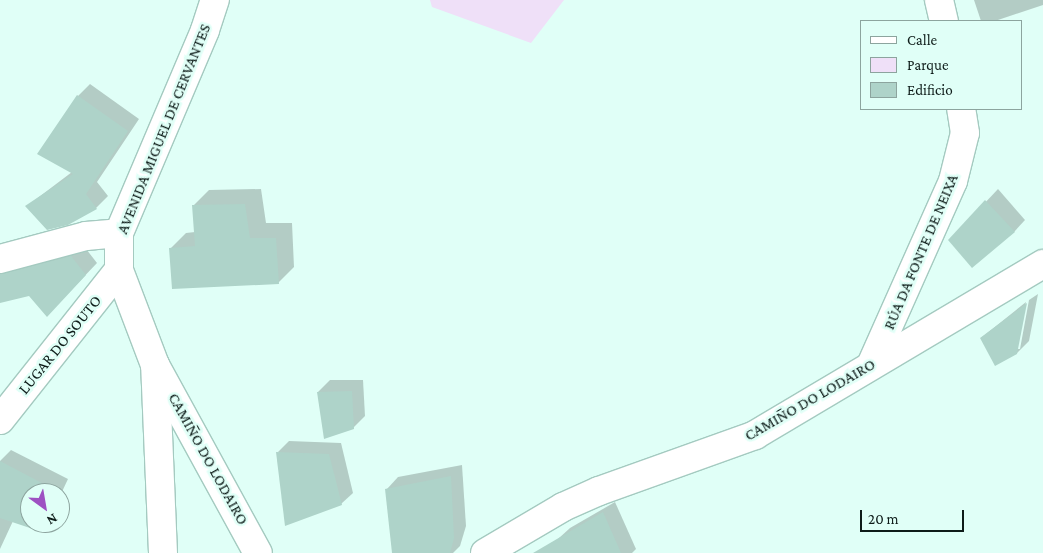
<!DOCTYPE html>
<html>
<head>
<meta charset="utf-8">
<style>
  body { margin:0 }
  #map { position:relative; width:1043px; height:553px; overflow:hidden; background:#e0fff7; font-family:"Crimson Pro",serif }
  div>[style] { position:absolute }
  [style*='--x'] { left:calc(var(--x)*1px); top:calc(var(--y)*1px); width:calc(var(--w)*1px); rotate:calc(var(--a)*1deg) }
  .green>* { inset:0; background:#efe0f8 }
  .shadow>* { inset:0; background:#0003 }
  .building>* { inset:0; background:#aed3c9 }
  .roads { filter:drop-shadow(1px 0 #a4cac0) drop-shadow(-1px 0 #a4cac0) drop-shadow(0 1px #a4cac0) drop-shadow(0 -1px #a4cac0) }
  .street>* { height:28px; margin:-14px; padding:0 14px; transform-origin:14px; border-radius:14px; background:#fff }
  .secondary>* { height:28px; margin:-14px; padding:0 14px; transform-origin:14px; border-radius:14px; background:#fff }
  span { translate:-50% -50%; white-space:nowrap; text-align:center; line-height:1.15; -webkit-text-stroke:5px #e0fff7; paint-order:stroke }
  .street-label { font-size:16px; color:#0e1c19 }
  .legend { position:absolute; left:860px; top:20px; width:162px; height:90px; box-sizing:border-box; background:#e0fff7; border:1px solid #8ca49e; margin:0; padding:6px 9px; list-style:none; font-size:15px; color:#0e1c19 }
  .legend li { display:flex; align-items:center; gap:10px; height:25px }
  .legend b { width:25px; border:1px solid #8ca49e }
  .north { position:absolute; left:20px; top:483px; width:50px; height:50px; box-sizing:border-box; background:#e0fff7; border:1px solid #8ca49e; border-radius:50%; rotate:148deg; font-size:14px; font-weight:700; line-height:20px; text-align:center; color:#0e1c19 }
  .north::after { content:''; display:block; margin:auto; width:18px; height:22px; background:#9d51c2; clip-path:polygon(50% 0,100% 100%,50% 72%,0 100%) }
  .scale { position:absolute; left:860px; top:510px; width:104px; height:22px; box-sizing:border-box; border:2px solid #0e1c19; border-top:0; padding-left:6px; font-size:15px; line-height:18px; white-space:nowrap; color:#0e1c19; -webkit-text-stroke:4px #e0fff7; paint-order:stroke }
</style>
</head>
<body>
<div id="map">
  <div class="green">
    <i style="clip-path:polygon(430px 0,564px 0,531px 43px,432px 7px)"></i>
  </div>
  <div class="shadow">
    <i style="clip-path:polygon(974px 0,1043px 0,1043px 5px,995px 21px,981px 21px)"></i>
    <i style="clip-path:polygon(90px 84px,139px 119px,97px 182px,108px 196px,96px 208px,27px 206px,72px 172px,39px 154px,78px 96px)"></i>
    <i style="clip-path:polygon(261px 189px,266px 223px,292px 223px,294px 267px,278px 283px,170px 249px,186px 233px,195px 232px,193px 206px,209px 190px)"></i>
    <i style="clip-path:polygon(998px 189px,1025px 220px,1014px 232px,950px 240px)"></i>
    <i style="clip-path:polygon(83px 245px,97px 263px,58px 304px,29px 294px,0 301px,0 260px)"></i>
    <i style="clip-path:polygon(1038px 294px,1029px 341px,1017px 353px,981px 338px,1026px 302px,1017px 349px,1020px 349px,1029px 300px)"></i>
    <i style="clip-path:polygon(330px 380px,363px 380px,365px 416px,353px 428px,318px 392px)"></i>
    <i style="clip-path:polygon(289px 441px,341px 443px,353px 493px,341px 504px,278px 452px)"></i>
    <i style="clip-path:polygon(11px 450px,68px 479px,60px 496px,60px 493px,30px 493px,30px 523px,46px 523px,39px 530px,13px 521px,0 549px,0 461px)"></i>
    <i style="clip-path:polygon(462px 465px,466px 526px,460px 546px,453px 553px,393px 553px,387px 489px,398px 477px)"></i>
    <i style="clip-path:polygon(615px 502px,636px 549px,632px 553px,564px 553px,558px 539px,570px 528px)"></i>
  </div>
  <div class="building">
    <i style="clip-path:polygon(77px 95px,128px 131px,86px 194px,97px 209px,68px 225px,47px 230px,25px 206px,73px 174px,37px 154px)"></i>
    <i style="clip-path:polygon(985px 200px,1015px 232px,972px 268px,948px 240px)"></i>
    <i style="clip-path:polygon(245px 204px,250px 238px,276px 238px,279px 284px,172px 289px,169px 248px,195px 246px,192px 205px)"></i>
    <i style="clip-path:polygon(71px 256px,86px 275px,47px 317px,29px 296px,0 303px,0 274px)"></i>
    <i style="clip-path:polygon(1027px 303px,1017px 354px,995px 366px,980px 338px)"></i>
    <i style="clip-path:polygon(352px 391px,354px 429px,324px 439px,317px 392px)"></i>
    <i style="clip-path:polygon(276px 452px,329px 454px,342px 505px,285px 526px)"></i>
    <i style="clip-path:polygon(0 461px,57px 491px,30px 493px,30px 523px,43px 523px,39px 531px,0 518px)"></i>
    <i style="clip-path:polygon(451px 476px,454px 538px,450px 553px,392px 553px,385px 489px)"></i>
    <i style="clip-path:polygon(603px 512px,621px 553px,533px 553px)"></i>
  </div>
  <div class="roads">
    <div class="street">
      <i style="--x:939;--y:0;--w:22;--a:77"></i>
      <i style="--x:0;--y:259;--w:89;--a:-15"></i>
      <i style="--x:86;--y:236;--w:33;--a:-5"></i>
      <i style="--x:872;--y:363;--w:199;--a:-66"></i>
      <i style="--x:953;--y:181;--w:49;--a:-76"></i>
      <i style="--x:965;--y:133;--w:24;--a:-99"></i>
      <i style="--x:155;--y:365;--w:214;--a:61.3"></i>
      <i style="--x:0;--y:420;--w:191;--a:-51.6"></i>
      <i style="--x:485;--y:553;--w:91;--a:-30.5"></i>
      <i style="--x:563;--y:507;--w:39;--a:-24"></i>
      <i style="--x:599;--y:491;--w:166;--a:-19.7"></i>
      <i style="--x:755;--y:435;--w:335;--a:-30.7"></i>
    </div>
    <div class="secondary">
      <i style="--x:163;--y:553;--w:188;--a:-92.4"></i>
      <i style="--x:155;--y:365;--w:102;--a:-110.8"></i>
      <i style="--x:119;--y:270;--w:37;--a:-90"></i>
      <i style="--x:119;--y:233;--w:220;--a:-67"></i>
      <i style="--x:205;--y:30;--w:32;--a:-72"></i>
    </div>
  </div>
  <div class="street-label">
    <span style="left:164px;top:129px;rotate:-68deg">AVENIDA MIGUEL DE CERVANTES</span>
    <span style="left:921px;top:252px;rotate:-67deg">RÚA DA FONTE DE NEIXA</span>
    <span style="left:60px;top:345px;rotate:-51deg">LUGAR DO SOUTO</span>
    <span style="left:810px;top:400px;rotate:-30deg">CAMIÑO DO LODAIRO</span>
    <span style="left:208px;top:459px;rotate:61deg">CAMIÑO DO LODAIRO</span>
  </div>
  <ul class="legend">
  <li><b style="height:6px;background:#fff"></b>Calle</li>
  <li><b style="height:14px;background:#efe0f8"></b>Parque</li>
  <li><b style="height:14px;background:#aed3c9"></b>Edificio</li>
  </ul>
  <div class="north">N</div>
  <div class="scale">20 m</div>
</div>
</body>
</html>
